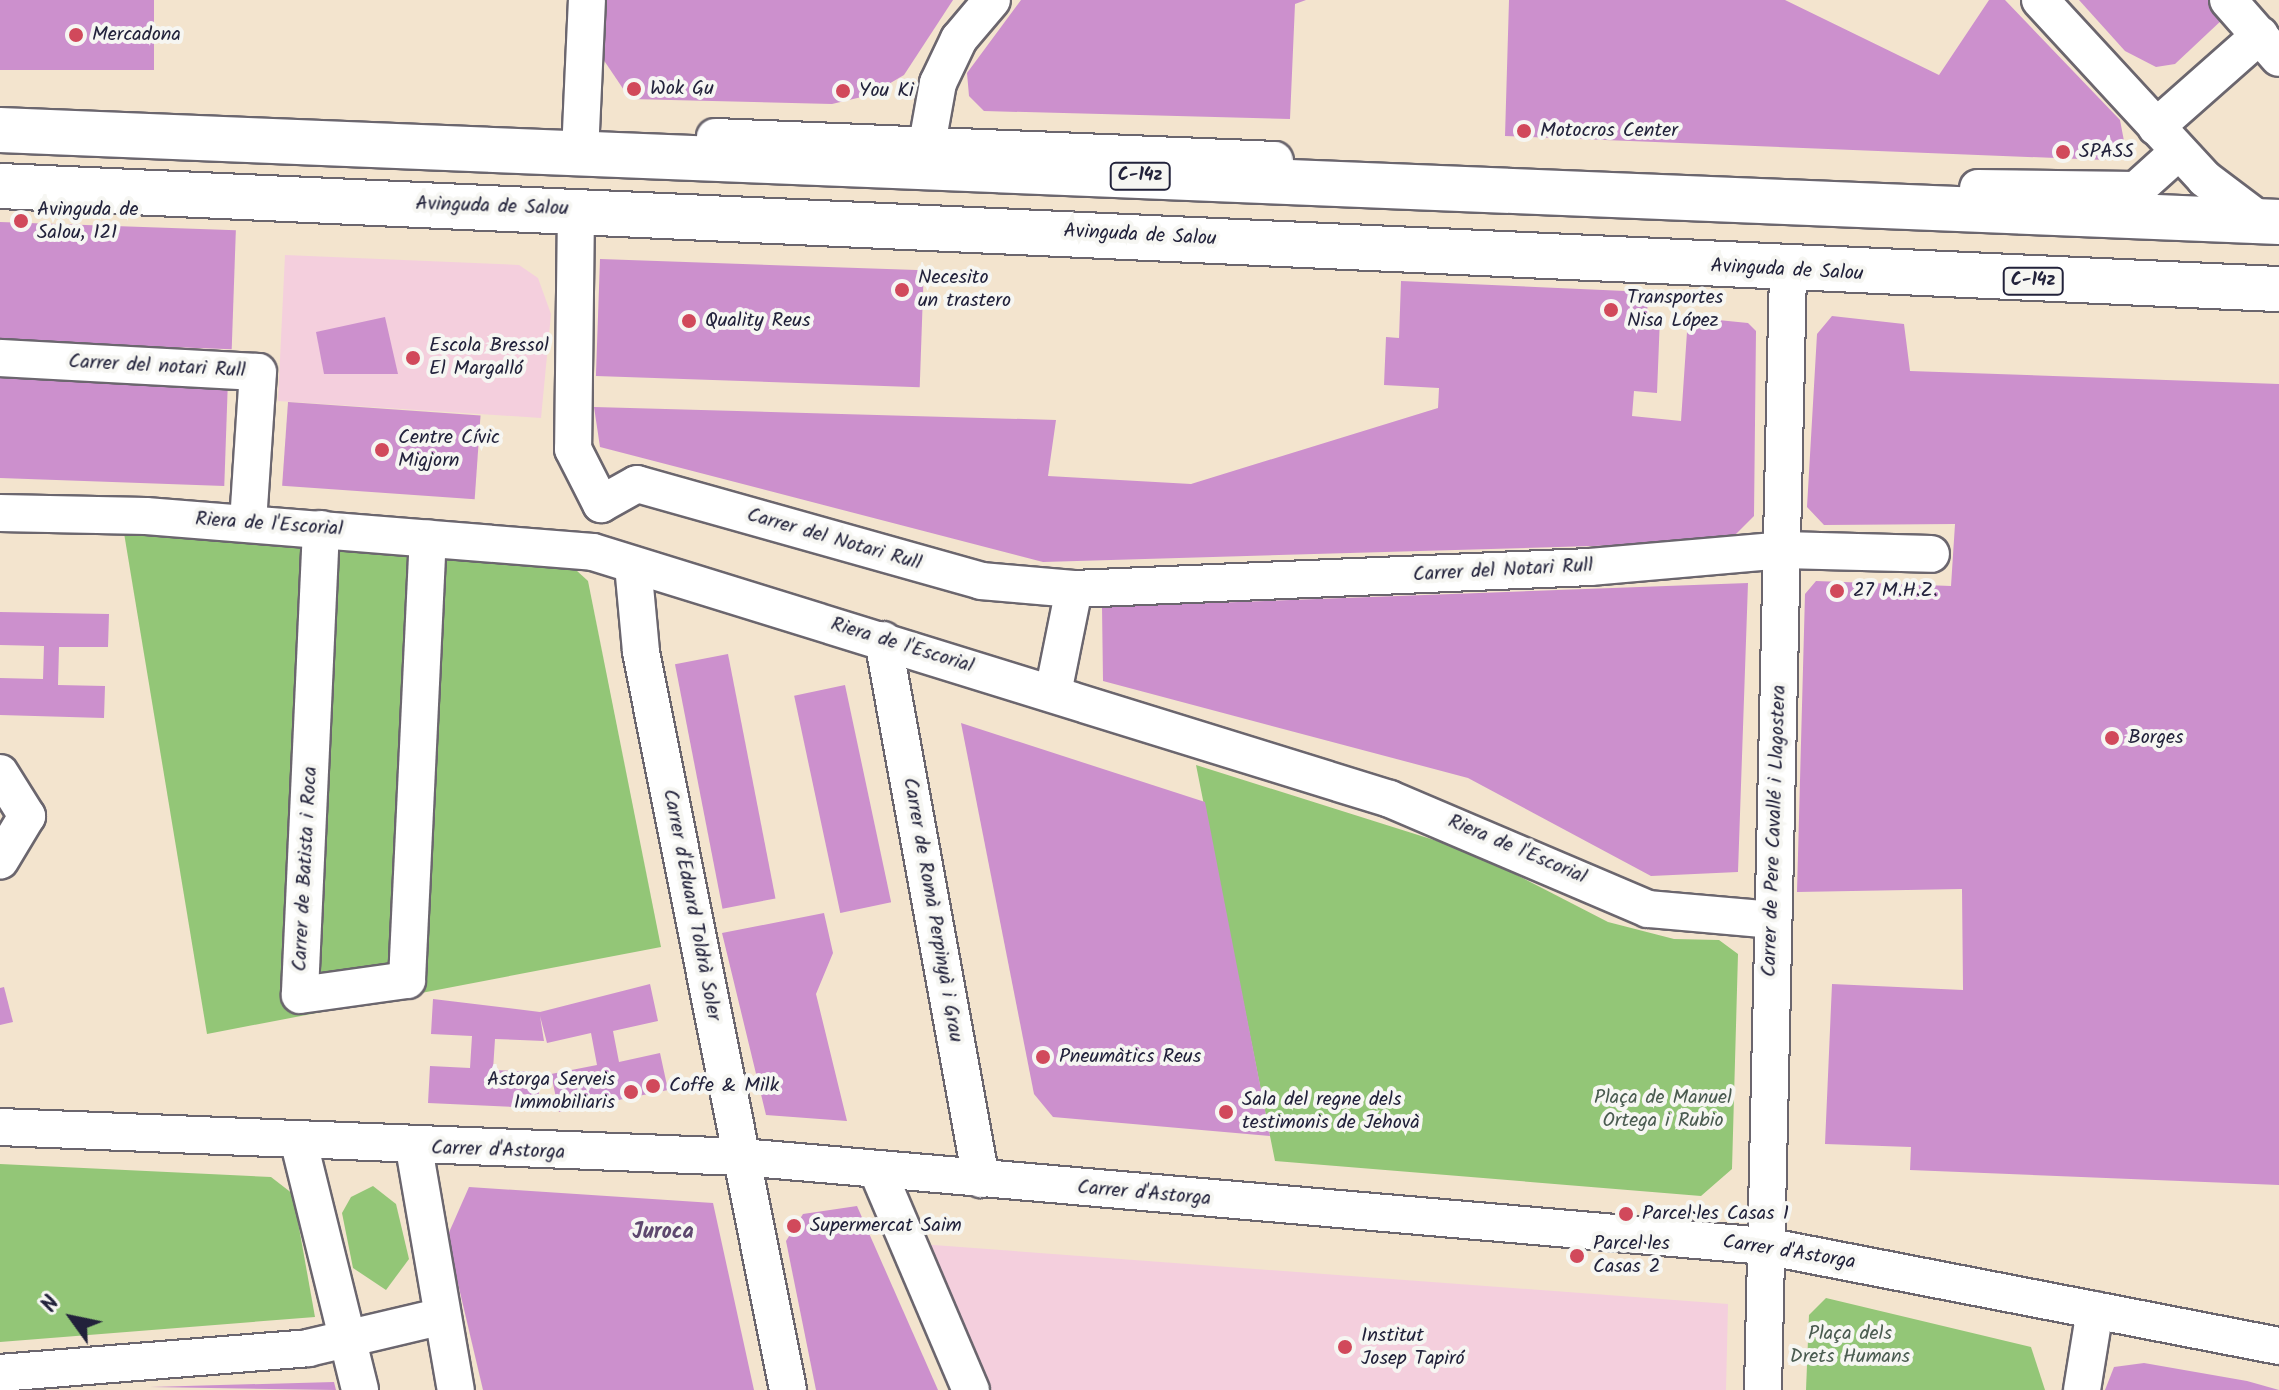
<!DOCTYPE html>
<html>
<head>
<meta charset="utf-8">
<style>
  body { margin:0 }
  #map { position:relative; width:2279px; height:1390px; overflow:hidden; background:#f3e4ce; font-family:Kalam,sans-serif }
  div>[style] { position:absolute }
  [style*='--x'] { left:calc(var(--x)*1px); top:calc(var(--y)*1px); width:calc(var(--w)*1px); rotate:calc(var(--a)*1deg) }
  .built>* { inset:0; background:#f4cfdd }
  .green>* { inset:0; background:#93c677 }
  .building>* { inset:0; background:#cc90cd; transform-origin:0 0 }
  .roads { filter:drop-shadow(2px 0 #6b666e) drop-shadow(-2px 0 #6b666e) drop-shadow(0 2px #6b666e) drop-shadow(0 -2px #6b666e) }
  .minor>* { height:36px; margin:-18px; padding:0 18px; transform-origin:18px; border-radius:18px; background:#fff }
  .major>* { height:44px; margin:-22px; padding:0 22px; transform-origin:22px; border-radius:22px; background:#fff }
  .dots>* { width:22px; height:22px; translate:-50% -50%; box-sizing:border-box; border:4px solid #f6f6f2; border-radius:50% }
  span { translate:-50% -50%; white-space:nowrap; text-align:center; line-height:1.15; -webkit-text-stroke:8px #f6f6f2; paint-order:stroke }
  .shield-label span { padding:2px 6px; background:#f6f6f2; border:2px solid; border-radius:6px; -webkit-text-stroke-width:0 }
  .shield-label { font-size:18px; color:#22223b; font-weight:700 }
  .poi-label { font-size:20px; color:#22223b }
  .left { translate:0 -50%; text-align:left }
  .right { translate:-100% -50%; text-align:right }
  .street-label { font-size:20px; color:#22223b }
  .park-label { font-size:20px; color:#4a5b50 }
  .neighbourhood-label { font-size:22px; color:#5e486e; font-weight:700 }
  .north { position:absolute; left:32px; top:1278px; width:80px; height:80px; -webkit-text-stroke:6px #f6f6f2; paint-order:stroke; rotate:303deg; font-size:22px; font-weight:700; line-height:32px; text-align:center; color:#22223b }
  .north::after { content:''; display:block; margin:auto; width:28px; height:36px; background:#22223b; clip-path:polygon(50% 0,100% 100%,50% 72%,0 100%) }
</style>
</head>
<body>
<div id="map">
  <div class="built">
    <i style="clip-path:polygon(285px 255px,519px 265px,538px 278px,551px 314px,541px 418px,278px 401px)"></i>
    <i style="clip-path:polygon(920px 1244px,1728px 1304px,1726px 1390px,981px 1390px)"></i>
  </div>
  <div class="green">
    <i style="clip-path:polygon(124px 533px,576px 570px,588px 581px,661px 947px,207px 1034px)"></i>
    <i style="clip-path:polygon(1196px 765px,1472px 852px,1608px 922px,1674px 939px,1719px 940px,1738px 954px,1732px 1169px,1701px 1196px,1275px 1161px)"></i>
    <i style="clip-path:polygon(0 1164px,271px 1177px,293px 1194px,315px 1317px,0 1342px)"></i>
    <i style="clip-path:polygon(373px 1186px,396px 1204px,409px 1259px,386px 1290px,353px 1268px,342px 1213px,351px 1197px)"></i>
    <i style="clip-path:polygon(1826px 1298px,2031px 1347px,2045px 1390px,1806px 1390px,1809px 1315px)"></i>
  </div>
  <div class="building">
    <i style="left:0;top:0;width:154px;height:70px"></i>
    <i style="clip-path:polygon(607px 0,953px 0,904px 75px,870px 95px,832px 104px,630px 99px,603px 59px)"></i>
    <i style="clip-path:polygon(1021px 0,1306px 0,1295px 4px,1290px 119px,984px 111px,969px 96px,967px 73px)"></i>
    <i style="clip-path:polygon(1509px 0,1785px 0,1939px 75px,1989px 0,2005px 0,2120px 120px,2124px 141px,2105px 160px,1505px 136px)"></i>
    <i style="clip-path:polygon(2079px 0,2209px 0,2224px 18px,2175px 64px,2156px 67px,2125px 51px)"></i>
    <i style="left:0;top:222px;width:236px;height:119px;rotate:2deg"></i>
    <i style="left:600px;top:259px;width:324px;height:117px;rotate:2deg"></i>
    <i style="clip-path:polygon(1401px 281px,1648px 292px,1647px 316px,1660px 317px,1657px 393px,1634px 391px,1632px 416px,1681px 421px,1688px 317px,1748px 323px,1756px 331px,1754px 516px,1728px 542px,1043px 562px,600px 447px,594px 407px,1056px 420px,1048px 476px,1191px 484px,1438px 408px,1439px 388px,1384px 385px,1386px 337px,1399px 338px)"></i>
    <i style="clip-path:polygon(1832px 316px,1904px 324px,1910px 371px,2279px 384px,2279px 1185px,1910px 1170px,1911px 1147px,1825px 1144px,1832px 984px,1963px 990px,1962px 889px,1797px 892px,1805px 594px,1816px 581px,1951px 586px,1955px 524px,1824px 525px,1807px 507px,1817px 334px)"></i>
    <i style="clip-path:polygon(385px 317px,398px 374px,324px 374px,316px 332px)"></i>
    <i style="left:0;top:375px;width:228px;height:103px;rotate:2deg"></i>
    <i style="left:288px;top:402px;width:193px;height:84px;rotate:4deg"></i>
    <i style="clip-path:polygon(1748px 583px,1738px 872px,1651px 876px,1468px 778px,1103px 681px,1102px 607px)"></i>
    <i style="clip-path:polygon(0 612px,109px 614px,108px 647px,59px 647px,58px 685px,105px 686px,104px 718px,0 715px,0 678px,43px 679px,44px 646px,0 645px)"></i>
    <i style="left:728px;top:654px;width:249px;height:54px;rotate:79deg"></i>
    <i style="left:845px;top:685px;width:222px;height:52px;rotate:78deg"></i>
    <i style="clip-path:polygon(961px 723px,1205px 802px,1270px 1136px,1053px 1117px,1034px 1094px)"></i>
    <i style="clip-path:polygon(824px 913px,833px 953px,816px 994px,847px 1121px,766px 1115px,722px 933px)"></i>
    <i style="clip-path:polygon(650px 984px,658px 1021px,613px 1031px,619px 1062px,660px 1053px,668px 1090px,559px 1112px,551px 1074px,597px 1065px,591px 1033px,547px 1043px,540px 1016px,544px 1041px,495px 1039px,493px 1070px,540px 1072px,538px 1108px,428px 1103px,430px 1066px,470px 1068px,472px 1036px,431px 1034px,433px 999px,540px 1012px)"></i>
    <i style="clip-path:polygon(4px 987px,13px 1022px,0 1025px,0 988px)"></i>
    <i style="clip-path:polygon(469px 1187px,713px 1203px,754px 1390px,483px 1390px,447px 1237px)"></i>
    <i style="clip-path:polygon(857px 1206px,938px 1390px,816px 1390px,786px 1241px,803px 1214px)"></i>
    <i style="clip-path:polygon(2144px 1363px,2247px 1381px,2279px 1390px,2105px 1390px,2114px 1367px)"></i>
    <i style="clip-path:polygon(334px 1382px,336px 1390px,150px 1387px)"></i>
  </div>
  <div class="roads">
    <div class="minor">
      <i style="--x:2040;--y:0;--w:243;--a:47.3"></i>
      <i style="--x:2205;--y:179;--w:71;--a:37"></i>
      <i style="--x:2228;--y:0;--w:77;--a:48.7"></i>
      <i style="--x:2156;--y:127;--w:139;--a:-41.5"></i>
      <i style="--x:715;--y:137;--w:560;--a:2.35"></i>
      <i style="--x:927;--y:144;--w:62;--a:-79.8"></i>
      <i style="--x:938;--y:83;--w:49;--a:-64.5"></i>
      <i style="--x:959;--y:39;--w:51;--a:-49.8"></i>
      <i style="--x:580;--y:153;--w:153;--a:-87.4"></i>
      <i style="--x:1978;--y:188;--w:158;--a:0.7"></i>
      <i style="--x:2136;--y:190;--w:57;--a:-42.1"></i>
      <i style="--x:576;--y:210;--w:239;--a:90.7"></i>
      <i style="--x:573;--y:449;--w:62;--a:63"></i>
      <i style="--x:0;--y:358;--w:258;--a:3.1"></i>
      <i style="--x:258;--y:372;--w:151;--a:93.8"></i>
      <i style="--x:601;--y:504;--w:41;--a:-29.1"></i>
      <i style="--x:637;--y:484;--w:357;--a:15.7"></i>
      <i style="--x:981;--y:581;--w:93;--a:4.9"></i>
      <i style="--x:1074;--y:589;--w:516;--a:-2.44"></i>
      <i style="--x:1590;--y:567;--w:194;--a:-5"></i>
      <i style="--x:1783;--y:550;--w:148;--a:1.5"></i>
      <i style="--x:0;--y:513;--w:146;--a:1.2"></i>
      <i style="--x:146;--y:516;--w:448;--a:4.6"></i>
      <i style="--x:593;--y:552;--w:834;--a:17.22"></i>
      <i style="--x:1390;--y:799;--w:280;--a:23.1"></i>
      <i style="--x:1648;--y:909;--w:125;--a:5"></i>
      <i style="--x:321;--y:529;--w:466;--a:92.6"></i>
      <i style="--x:300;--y:995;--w:108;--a:-8"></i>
      <i style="--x:407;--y:980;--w:442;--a:-87.3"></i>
      <i style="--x:633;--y:565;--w:87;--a:84.7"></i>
      <i style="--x:641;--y:652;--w:752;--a:78.73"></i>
      <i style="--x:883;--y:640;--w:548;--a:79.7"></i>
      <i style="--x:1053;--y:693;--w:106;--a:-78.6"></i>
      <i style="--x:0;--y:773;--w:51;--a:57.9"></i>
      <i style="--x:27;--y:816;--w:52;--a:121"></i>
      <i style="--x:0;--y:1127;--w:742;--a:2.32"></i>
      <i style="--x:741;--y:1157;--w:1028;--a:4.97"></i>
      <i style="--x:1765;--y:1246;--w:524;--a:11.01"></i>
      <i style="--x:299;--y:1143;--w:254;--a:76.1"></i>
      <i style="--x:414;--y:1148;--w:246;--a:80.2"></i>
      <i style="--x:877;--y:1170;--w:239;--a:66.9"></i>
      <i style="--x:0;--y:1373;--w:309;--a:-4.6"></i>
      <i style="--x:308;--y:1348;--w:135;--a:-13.3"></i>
      <i style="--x:1763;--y:1390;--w:1118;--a:-88.72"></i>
      <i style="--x:2082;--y:1390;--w:81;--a:-80.8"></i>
    </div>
    <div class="major">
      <i style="--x:0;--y:130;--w:2281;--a:2.31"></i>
      <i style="--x:0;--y:186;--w:2281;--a:2.59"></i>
    </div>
  </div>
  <div class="dots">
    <i style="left:76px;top:35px;background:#d1495b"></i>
    <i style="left:634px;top:89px;background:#d1495b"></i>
    <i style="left:843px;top:91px;background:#d1495b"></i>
    <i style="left:1524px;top:131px;background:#d1495b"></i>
    <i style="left:2063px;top:152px;background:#d1495b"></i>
    <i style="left:21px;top:221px;background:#d1495b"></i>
    <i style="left:902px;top:290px;background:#d1495b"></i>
    <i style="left:1611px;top:310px;background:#d1495b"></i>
    <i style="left:689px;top:321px;background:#d1495b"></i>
    <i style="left:413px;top:358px;background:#d1495b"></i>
    <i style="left:382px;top:450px;background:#d1495b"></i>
    <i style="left:1837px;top:591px;background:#d1495b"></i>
    <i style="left:2112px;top:738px;background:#d1495b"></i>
    <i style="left:1043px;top:1057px;background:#d1495b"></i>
    <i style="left:653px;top:1086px;background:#d1495b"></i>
    <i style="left:631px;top:1092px;background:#d1495b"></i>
    <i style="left:1226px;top:1112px;background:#d1495b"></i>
    <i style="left:1626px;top:1214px;background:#d1495b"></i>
    <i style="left:794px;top:1226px;background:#d1495b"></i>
    <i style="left:1577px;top:1256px;background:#d1495b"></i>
    <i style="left:1345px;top:1347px;background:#d1495b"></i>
  </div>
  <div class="shield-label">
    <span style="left:1140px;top:176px">C-14z</span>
    <span style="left:2033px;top:281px">C-14z</span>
  </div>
  <div class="poi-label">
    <span class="left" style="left:92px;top:35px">Mercadona</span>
    <span class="left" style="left:650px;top:89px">Wok Gu</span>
    <span class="left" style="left:859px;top:91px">You Ki</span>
    <span class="left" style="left:1540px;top:131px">Motocros Center</span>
    <span class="left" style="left:2079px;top:152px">SPASS</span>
    <span class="left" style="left:37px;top:222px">Avinguda de<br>Salou, 121</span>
    <span class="left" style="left:918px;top:290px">Necesito<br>un trastero</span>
    <span class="left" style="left:1627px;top:310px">Transportes<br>Nisa López</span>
    <span class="left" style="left:705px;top:321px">Quality Reus</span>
    <span class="left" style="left:429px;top:358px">Escola Bressol<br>El Margalló</span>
    <span class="left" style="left:398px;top:450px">Centre Cívic<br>Migjorn</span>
    <span class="left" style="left:1853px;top:591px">27 M.H.Z.</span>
    <span class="left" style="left:2128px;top:738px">Borges</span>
    <span class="left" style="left:1059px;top:1057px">Pneumàtics Reus</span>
    <span class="right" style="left:615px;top:1092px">Astorga Serveis<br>Immobiliaris</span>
    <span class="left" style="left:669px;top:1086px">Coffe &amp; Milk</span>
    <span class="left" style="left:1242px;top:1112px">Sala del regne dels<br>testimonis de Jehovà</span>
    <span class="left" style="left:1642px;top:1214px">Parcel·les Casas 1</span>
    <span class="left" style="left:810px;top:1226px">Supermercat Saim</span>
    <span class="left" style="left:1593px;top:1256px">Parcel·les<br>Casas 2</span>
    <span class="left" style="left:1361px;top:1348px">Institut<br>Josep Tapiró</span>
  </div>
  <div class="street-label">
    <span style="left:492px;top:207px;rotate:2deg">Avinguda de Salou</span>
    <span style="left:1140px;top:236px;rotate:3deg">Avinguda de Salou</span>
    <span style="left:1787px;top:271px;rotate:3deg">Avinguda de Salou</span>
    <span style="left:157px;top:367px;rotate:3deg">Carrer del notari Rull</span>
    <span style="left:269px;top:525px;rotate:4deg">Riera de l'Escorial</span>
    <span style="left:834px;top:540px;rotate:16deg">Carrer del Notari Rull</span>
    <span style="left:1503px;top:571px;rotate:-3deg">Carrer del Notari Rull</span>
    <span style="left:902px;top:646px;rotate:17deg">Riera de l'Escorial</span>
    <span style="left:1775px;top:831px;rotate:-88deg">Carrer de Pere Cavallé i Llagostera</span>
    <span style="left:1517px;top:850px;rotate:23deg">Riera de l'Escorial</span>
    <span style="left:306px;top:869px;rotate:-87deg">Carrer de Batista i Roca</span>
    <span style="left:691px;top:905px;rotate:79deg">Carrer d'Eduard Toldrà Soler</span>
    <span style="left:932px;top:910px;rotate:80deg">Carrer de Romà Perpinyà i Grau</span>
    <span style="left:498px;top:1151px;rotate:2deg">Carrer d'Astorga</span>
    <span style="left:1144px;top:1194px;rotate:5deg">Carrer d'Astorga</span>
    <span style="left:1789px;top:1253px;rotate:9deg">Carrer d'Astorga</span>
  </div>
  <div class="park-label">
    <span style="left:1663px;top:1110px">Plaça de Manuel<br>Ortega i Rubio</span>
    <span style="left:1850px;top:1346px">Plaça dels<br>Drets Humans</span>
  </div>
  <div class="neighbourhood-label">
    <span style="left:663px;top:1233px">Juroca</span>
  </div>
  <div class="north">N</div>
</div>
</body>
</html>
